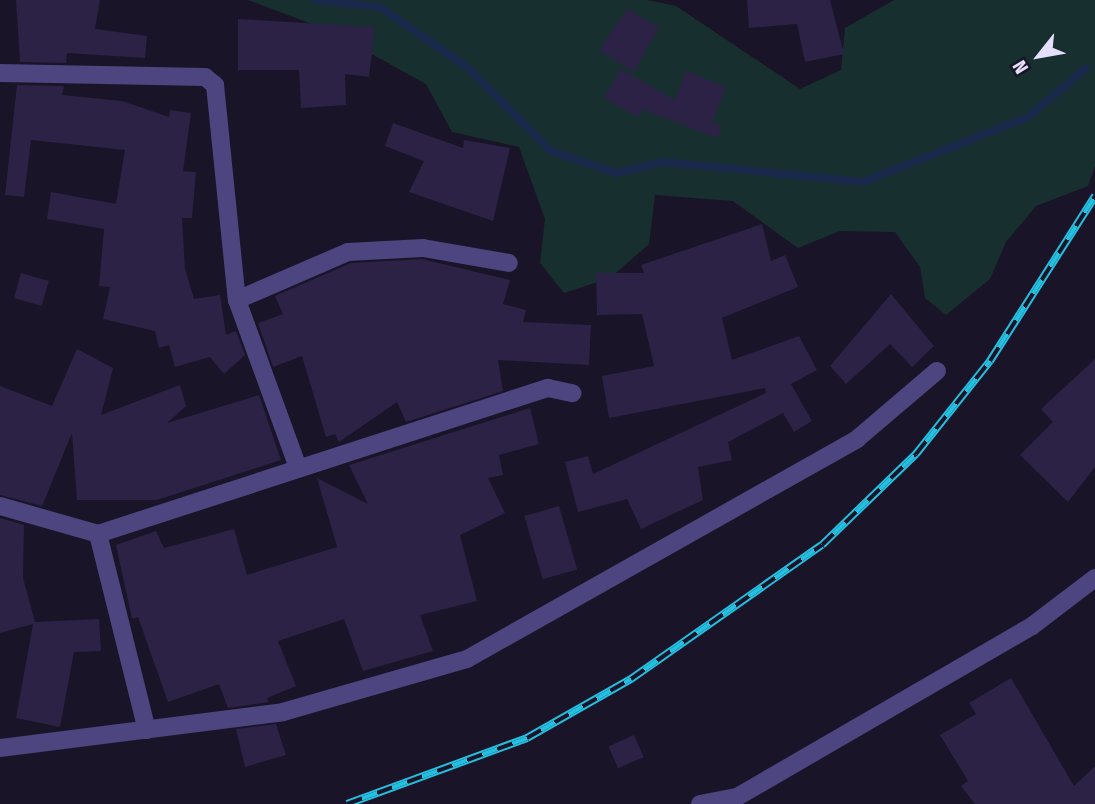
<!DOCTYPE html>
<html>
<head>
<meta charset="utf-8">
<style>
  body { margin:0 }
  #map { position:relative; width:1095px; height:804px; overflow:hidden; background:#191427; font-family:"Fira Sans Condensed",sans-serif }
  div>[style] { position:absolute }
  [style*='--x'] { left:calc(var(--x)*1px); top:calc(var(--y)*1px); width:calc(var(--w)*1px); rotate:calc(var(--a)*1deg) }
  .green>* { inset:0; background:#182f30 }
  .stream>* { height:8px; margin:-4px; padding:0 4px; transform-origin:4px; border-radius:4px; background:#19294b }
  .building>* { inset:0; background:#2c2245; transform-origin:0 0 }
  .minor>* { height:18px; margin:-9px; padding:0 9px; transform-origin:9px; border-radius:9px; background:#4c457f }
  .rail>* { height:8px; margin-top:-4px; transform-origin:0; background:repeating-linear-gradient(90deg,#191427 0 16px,#25bfe0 0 32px); box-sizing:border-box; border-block:2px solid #25bfe0 }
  span { translate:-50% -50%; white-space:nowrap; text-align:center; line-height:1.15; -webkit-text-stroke:5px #191427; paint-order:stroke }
  .north { position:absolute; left:1004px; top:21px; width:70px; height:70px; -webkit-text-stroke:5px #191427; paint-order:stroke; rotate:239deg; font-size:19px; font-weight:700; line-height:28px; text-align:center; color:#e4dffa }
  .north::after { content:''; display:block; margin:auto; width:24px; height:32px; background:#e4dffa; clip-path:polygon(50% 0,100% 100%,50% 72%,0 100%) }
</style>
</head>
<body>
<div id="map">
  <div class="green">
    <i style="clip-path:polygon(248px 0,647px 0,676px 6px,800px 89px,841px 70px,845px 28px,894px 0,1095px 0,1095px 166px,1088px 186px,1036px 206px,1006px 242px,990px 279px,946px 315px,925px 298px,920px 267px,895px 232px,840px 231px,798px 248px,733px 201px,655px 195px,649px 244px,610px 278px,564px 293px,540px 263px,545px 219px,519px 147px,452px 132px,426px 84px,328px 30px)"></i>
  </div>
  <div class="stream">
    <i style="--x:315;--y:0;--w:65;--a:6.1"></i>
    <i style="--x:380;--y:7;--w:107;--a:34.7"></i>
    <i style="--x:468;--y:68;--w:117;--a:45"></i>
    <i style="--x:551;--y:151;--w:69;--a:18.7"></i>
    <i style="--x:616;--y:173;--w:48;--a:-13.2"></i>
    <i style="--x:663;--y:162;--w:201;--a:5.7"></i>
    <i style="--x:863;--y:182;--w:177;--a:-21.5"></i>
    <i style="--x:1028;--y:117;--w:75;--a:-40.1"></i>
  </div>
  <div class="building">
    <i style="clip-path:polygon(16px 0,100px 0,95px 29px,147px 36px,145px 58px,67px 53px,66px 63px,20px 62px)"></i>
    <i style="clip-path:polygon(747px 0,830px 0,844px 54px,805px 62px,797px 24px,749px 28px)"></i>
    <i style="clip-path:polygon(627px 9px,659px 27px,634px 72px,599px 50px)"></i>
    <i style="clip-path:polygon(238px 19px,375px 27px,369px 77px,345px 74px,346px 105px,301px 108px,299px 70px,238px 70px)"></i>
    <i style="clip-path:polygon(621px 69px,675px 100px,686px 71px,726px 87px,712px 122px,722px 127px,717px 138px,642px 109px,638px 117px,604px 98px)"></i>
    <i style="clip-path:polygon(17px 85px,64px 86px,62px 95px,122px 101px,169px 117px,170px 110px,191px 113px,183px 171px,196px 172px,192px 218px,182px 218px,185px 269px,194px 299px,220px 295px,226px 335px,236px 331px,245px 355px,224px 374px,210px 357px,175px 367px,169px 345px,159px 348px,155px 331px,103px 319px,110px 287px,99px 286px,104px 229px,47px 219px,51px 192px,116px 204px,125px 150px,31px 140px,24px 197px,5px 195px)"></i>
    <i style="clip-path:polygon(393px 123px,463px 148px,464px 140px,510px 148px,493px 221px,409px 192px,424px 161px,385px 146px)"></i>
    <i style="clip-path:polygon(762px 224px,771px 261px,785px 255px,798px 287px,722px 318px,732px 360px,799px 336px,817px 370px,791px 384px,812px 421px,794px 432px,783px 413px,728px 442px,732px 460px,698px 467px,703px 500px,641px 529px,627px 499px,578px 512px,565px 462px,588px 456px,593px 474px,766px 393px,765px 388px,609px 418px,602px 376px,654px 366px,642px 314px,597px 315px,596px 273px,644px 273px,641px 265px)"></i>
    <i style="clip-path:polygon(422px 259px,510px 280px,503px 304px,526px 310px,523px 322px,591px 325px,589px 365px,498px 360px,503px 391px,406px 422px,397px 402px,339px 442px,335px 434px,326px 437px,302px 356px,273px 367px,258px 323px,283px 314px,275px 296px,351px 263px)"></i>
    <i style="left:21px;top:273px;width:29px;height:26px;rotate:16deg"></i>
    <i style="clip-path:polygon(891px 294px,934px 346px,912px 367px,890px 344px,846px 384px,830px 366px)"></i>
    <i style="clip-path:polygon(77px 349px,113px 368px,101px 415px,180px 385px,186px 406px,167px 423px,259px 395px,281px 460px,157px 500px,77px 500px,72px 433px,42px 506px,0 495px,0 386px,52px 406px)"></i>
    <i style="clip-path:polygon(1095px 359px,1095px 467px,1068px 502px,1020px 455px,1053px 422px,1041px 409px)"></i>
    <i style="clip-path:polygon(530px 408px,539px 444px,499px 455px,503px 475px,488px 478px,505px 513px,460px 535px,477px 601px,420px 615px,433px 651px,363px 671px,344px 619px,278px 641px,296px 686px,267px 698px,269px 702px,228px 708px,219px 684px,168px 702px,138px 617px,132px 619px,116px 545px,156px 531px,164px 548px,234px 529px,247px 575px,337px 547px,317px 478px,368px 504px,349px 465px)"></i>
    <i style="left:559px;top:506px;width:66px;height:36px;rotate:74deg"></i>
    <i style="clip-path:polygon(0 518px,24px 525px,23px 578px,35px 622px,99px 619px,101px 651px,74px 652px,60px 727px,16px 718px,33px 624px,0 633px)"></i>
    <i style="clip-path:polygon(1011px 678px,1074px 786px,1095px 766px,1095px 804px,975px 804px,961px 786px,968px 781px,940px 735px,976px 714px,969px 703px)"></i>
    <i style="clip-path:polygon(276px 724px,286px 755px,245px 767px,236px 729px)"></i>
    <i style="left:634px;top:735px;width:24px;height:28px;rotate:66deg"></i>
  </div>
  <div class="minor">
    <i style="--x:0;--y:73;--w:205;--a:1.1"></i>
    <i style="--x:205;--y:77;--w:13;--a:39"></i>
    <i style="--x:215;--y:85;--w:216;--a:84.2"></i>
    <i style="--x:237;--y:300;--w:179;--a:70"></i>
    <i style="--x:237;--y:300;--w:121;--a:-23.4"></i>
    <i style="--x:348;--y:252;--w:75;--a:-3.1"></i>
    <i style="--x:423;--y:248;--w:87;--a:9.9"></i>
    <i style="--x:0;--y:506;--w:102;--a:15.9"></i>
    <i style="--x:98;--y:534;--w:473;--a:-18"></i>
    <i style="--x:548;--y:388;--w:25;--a:12"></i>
    <i style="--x:98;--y:534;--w:202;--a:76"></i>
    <i style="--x:0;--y:748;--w:285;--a:-7.2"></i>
    <i style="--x:283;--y:712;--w:191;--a:-16.1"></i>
    <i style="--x:467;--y:659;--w:448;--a:-29.4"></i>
    <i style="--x:857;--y:439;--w:105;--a:-40.4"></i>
    <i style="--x:700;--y:804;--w:38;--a:-11"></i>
    <i style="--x:737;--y:797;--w:341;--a:-30.1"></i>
    <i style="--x:1032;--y:626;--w:79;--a:-37.3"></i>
  </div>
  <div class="rail">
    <i style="--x:347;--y:804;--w:192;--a:-20.1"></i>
    <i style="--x:527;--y:738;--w:120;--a:-29.6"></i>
    <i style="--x:631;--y:679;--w:233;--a:-35.1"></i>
    <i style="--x:822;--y:545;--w:131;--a:-44.1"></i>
    <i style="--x:916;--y:454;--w:119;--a:-51.5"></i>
    <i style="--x:990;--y:361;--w:196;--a:-57.5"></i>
  </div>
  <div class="north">N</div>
</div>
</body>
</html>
